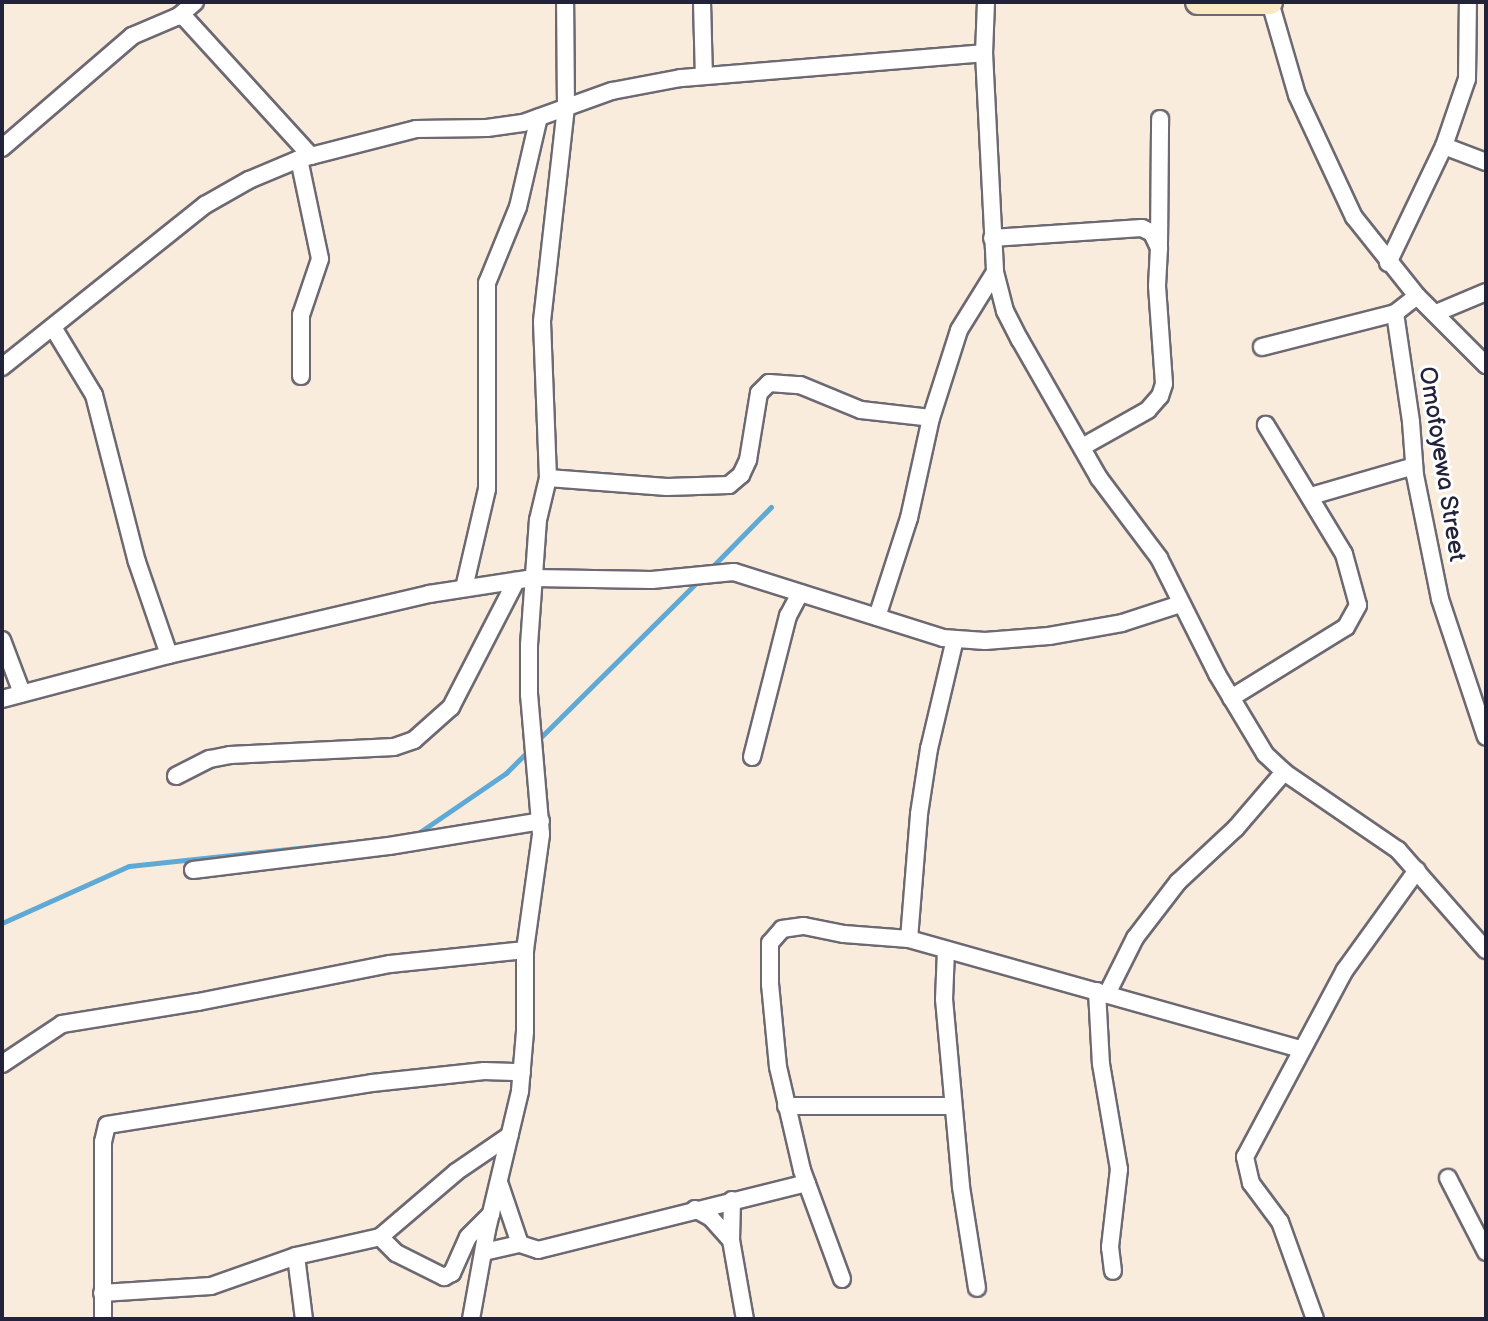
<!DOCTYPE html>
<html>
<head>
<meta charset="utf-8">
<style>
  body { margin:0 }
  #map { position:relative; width:1488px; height:1321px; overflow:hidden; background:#f9ecdc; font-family:"Balsamiq Sans",sans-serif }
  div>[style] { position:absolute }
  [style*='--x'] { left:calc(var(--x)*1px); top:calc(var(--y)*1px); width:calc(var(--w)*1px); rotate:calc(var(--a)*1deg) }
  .stream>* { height:5px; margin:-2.5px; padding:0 2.5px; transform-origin:2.5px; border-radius:2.5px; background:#5ea9d6 }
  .roads { filter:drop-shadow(2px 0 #6d6973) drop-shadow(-2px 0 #6d6973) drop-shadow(0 2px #6d6973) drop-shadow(0 -2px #6d6973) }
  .street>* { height:16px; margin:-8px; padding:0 8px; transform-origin:8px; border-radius:8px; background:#fff }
  .secondary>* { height:24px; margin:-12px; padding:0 12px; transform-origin:12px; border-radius:12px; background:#fae7c3 }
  span { translate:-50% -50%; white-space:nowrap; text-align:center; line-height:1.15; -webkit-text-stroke:6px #fff; paint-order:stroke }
  .street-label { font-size:24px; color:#22223b }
  .frame { position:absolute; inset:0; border:4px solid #22223b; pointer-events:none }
</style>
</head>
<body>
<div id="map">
  <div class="stream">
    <i style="--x:710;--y:569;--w:87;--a:-45.5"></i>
    <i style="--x:537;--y:741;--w:226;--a:-44.8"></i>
    <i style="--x:414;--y:836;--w:112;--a:-34.4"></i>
    <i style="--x:506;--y:773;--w:34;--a:-45"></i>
    <i style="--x:2;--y:923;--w:139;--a:-24.2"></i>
    <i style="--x:129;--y:866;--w:217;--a:-6.1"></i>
  </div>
  <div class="roads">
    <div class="street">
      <i style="--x:702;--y:2;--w:74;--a:88.5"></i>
      <i style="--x:986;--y:2;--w:51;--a:92.2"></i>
      <i style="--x:984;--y:53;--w:219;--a:87.1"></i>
      <i style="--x:995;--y:272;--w:40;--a:75.6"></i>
      <i style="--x:1005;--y:311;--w:33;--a:63"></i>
      <i style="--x:1020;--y:340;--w:159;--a:60.2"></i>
      <i style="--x:1099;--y:478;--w:100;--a:53.1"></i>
      <i style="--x:1159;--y:558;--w:130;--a:63.4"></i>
      <i style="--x:1217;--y:674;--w:93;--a:59"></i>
      <i style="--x:1265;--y:754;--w:26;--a:43"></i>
      <i style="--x:1284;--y:772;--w:138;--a:34.4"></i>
      <i style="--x:1398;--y:850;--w:133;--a:48.7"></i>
      <i style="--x:1270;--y:2;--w:97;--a:73.8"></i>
      <i style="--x:1297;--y:95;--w:135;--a:65"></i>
      <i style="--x:1354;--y:217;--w:101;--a:51.4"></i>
      <i style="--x:1417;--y:296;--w:98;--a:45"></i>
      <i style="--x:179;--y:16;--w:21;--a:-41"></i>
      <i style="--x:1444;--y:146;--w:45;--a:20.9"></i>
      <i style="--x:2;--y:148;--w:172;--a:-40.7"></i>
      <i style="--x:132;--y:36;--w:51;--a:-23.1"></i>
      <i style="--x:179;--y:16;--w:6;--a:18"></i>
      <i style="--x:185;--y:18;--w:187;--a:47.6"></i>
      <i style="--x:299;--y:159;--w:102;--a:78.1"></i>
      <i style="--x:320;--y:259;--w:59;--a:108.7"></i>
      <i style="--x:301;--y:315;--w:61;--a:90"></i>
      <i style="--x:992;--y:238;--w:150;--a:-3.8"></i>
      <i style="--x:1142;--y:228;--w:11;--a:27"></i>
      <i style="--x:1152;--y:233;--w:17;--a:65"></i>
      <i style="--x:1159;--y:248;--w:38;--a:93"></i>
      <i style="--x:1157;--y:286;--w:98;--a:85.9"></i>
      <i style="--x:1164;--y:384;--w:13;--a:108"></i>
      <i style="--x:1160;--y:396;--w:18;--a:131"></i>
      <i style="--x:1148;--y:410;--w:76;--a:150.7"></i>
      <i style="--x:1159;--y:245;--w:126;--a:-89.5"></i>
      <i style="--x:1388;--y:263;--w:130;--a:-64.4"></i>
      <i style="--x:1444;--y:146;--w:71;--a:-71.1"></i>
      <i style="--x:1467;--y:79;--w:77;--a:-89.3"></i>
      <i style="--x:1417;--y:296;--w:28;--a:142"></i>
      <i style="--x:1395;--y:313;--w:110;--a:81.6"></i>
      <i style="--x:1411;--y:422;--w:53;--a:85.7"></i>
      <i style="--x:1415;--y:475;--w:126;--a:78.6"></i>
      <i style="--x:1440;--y:599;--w:145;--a:71.6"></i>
      <i style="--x:1436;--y:313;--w:54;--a:-22.8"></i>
      <i style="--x:54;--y:329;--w:77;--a:58.8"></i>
      <i style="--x:94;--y:395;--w:172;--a:75.6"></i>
      <i style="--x:137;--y:562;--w:98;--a:71"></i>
      <i style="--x:1262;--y:347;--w:137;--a:-14.3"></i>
      <i style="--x:2;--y:367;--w:260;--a:-38.6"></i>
      <i style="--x:205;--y:205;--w:51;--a:-29.6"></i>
      <i style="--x:249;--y:180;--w:54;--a:-22.8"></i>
      <i style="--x:299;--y:159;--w:121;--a:-14.4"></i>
      <i style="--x:416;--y:129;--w:71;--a:-0.8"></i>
      <i style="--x:487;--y:128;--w:36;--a:-8"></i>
      <i style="--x:523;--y:123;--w:95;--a:-19.8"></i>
      <i style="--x:612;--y:91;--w:70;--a:-10.7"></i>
      <i style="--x:681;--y:78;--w:304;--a:-4.7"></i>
      <i style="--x:548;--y:478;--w:119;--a:4.3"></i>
      <i style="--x:667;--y:487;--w:62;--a:-1.8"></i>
      <i style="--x:729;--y:485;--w:16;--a:-40"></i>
      <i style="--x:741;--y:475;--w:17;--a:-65"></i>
      <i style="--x:748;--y:460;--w:68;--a:-80.7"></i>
      <i style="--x:759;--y:393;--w:14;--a:-45"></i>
      <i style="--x:769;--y:383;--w:31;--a:4"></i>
      <i style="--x:800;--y:385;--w:66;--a:22.3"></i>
      <i style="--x:861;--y:410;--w:70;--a:6.5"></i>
      <i style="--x:1311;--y:496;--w:107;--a:-16.2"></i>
      <i style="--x:464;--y:588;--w:102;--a:-76.9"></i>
      <i style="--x:487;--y:489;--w:206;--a:-90"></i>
      <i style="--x:487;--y:283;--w:82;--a:-67.8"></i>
      <i style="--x:518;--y:207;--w:92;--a:-76.9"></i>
      <i style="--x:877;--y:617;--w:104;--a:-72.1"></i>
      <i style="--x:909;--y:518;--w:102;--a:-77.6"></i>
      <i style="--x:931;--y:418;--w:92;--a:-72.3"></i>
      <i style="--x:959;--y:330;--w:68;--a:-58.2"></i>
      <i style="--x:2;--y:640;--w:57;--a:69.3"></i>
      <i style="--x:1231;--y:698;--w:135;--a:-31.7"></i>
      <i style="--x:1346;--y:627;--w:25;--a:-61"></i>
      <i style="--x:1358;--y:605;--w:53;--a:-105.4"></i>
      <i style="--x:1344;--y:554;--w:151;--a:-121.2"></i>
      <i style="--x:2;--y:699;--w:173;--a:-14.8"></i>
      <i style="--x:169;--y:655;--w:267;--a:-13.2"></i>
      <i style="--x:429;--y:594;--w:106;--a:-8.7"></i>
      <i style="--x:534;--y:578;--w:118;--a:1"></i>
      <i style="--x:652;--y:580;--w:82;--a:-5.6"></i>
      <i style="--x:734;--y:572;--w:219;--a:17.5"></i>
      <i style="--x:943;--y:638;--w:42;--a:4.1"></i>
      <i style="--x:985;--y:641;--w:64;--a:-4.5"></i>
      <i style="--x:1049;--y:636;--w:74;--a:-10.1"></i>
      <i style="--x:1122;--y:623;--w:61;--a:-18.1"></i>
      <i style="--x:752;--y:757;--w:146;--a:-75.7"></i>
      <i style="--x:788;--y:616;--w:26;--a:-62"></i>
      <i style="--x:176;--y:776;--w:38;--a:-27"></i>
      <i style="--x:210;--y:759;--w:20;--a:-11"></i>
      <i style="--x:230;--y:755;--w:164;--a:-2.8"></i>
      <i style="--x:394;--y:747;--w:21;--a:-19"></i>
      <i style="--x:414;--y:740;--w:50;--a:-41.7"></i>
      <i style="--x:451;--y:707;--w:142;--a:-62.7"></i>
      <i style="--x:193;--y:870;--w:197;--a:-7"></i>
      <i style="--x:389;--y:846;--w:154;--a:-9.3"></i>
      <i style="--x:909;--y:939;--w:125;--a:-85.4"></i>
      <i style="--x:919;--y:814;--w:66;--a:-81.3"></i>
      <i style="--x:929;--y:749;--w:113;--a:-76.7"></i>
      <i style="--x:946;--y:950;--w:49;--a:92.3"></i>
      <i style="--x:944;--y:999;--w:189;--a:84.8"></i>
      <i style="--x:961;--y:1187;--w:102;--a:81"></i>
      <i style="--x:1097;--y:991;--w:73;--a:86.9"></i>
      <i style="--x:1101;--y:1064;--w:107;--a:80.3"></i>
      <i style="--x:1119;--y:1169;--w:79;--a:96.6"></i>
      <i style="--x:1110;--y:1247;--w:24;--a:83"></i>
      <i style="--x:1107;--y:994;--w:63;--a:-63.4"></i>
      <i style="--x:1135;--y:938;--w:71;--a:-52.5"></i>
      <i style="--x:1178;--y:882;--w:79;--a:-43"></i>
      <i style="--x:1236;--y:828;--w:74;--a:-49.4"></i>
      <i style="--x:2;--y:1064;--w:72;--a:-33.7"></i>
      <i style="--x:62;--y:1024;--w:138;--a:-9.2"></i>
      <i style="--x:198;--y:1002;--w:196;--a:-11.2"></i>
      <i style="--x:390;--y:964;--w:136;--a:-5.9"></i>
      <i style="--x:786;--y:1106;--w:167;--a:0"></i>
      <i style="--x:1448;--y:1178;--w:83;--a:62.8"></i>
      <i style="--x:500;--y:1185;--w:62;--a:71.3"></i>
      <i style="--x:520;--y:1244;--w:19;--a:18"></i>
      <i style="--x:538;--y:1250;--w:277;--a:-14"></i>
      <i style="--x:732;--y:1200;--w:40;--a:91.4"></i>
      <i style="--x:731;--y:1240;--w:80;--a:80"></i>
      <i style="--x:695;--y:1209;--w:18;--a:29"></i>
      <i style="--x:711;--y:1218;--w:30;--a:48"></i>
      <i style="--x:380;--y:1237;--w:23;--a:45"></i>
      <i style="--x:396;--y:1253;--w:54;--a:26.6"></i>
      <i style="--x:444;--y:1277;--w:9;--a:-27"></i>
      <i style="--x:452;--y:1273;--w:39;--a:-66"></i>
      <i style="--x:468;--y:1237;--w:33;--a:-45"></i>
      <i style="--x:484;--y:1252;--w:37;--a:-13"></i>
      <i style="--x:296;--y:1256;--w:64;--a:82.8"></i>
      <i style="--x:842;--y:1279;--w:116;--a:-110.2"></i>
      <i style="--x:802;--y:1170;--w:106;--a:-103.1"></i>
      <i style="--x:778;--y:1067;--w:83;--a:-95.5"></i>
      <i style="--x:770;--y:984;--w:41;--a:-90"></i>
      <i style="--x:770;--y:943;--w:18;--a:-49"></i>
      <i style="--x:782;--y:929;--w:22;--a:-8"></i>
      <i style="--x:804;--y:926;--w:41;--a:11.3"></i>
      <i style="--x:844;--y:934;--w:65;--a:4.4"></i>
      <i style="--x:909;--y:939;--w:406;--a:15.7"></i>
      <i style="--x:102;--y:1293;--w:109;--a:-3.7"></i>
      <i style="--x:211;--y:1286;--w:90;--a:-19.4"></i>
      <i style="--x:296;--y:1256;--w:86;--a:-12.7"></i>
      <i style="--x:380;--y:1237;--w:100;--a:-40.5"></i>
      <i style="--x:456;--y:1172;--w:65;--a:-34.4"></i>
      <i style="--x:103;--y:1319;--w:177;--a:-90"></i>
      <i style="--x:103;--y:1142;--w:17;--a:-77"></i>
      <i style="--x:107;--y:1125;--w:268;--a:-9"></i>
      <i style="--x:372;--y:1083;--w:113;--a:-6.1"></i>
      <i style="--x:484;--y:1071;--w:38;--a:2"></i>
      <i style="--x:471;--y:1319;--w:90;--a:-79.8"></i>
      <i style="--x:487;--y:1230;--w:143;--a:-76.6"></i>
      <i style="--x:520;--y:1091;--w:60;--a:-85.2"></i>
      <i style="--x:525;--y:1031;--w:81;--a:-90"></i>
      <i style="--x:525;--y:950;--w:117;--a:-82.1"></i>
      <i style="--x:541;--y:834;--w:140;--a:-94.9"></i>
      <i style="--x:529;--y:695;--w:50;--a:-90"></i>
      <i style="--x:529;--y:645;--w:125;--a:-85.9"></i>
      <i style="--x:538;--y:520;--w:43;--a:-76.6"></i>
      <i style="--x:548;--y:478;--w:157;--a:-92.2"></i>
      <i style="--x:542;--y:321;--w:215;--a:-83.6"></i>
      <i style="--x:566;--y:107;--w:105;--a:-90.5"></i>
      <i style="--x:1315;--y:1319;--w:103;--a:-109.8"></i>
      <i style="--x:1280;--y:1222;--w:49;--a:-126.6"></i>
      <i style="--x:1251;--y:1183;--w:27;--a:-103"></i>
      <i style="--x:1245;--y:1157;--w:212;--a:-61.9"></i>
      <i style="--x:1345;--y:970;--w:123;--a:-54.2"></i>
    </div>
    <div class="secondary">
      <i style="--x:1198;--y:2;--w:72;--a:0"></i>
    </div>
  </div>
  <div class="street-label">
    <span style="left:1442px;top:464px;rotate:81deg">Omofoyewa Street</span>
  </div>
  <div class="frame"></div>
</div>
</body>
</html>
